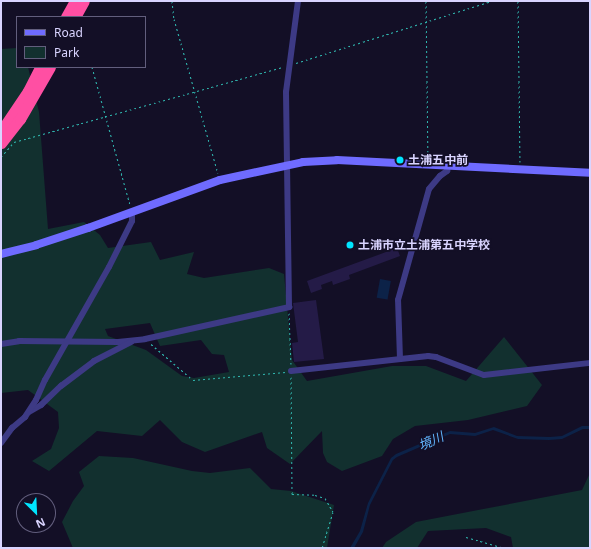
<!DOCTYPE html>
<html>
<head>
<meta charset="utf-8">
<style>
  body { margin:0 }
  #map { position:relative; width:591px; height:549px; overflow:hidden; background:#130f26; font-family:"Noto Sans","Noto Sans JP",sans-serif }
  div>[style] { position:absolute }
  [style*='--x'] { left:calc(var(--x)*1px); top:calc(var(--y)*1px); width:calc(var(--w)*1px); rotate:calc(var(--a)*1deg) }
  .green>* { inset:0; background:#12302f }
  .water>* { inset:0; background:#0c2248; transform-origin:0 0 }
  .building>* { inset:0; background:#241b47 }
  .path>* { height:1px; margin-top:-0.5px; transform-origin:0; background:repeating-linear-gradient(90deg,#2fb8b0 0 2px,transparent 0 5px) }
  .street>* { height:6px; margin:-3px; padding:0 3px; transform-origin:3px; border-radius:3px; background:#3d3a85 }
  .secondary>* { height:8px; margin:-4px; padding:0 4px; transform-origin:4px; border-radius:4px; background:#6f6bff }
  .highway>* { height:11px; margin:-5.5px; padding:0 5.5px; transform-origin:5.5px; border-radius:5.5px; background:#ff4fa3 }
  .dots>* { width:11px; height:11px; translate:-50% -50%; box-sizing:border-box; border:2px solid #130f26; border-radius:50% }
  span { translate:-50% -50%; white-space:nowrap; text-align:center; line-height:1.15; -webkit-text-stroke:3.5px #130f26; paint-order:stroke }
  .poi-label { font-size:12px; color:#d9d4ff; font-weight:700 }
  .left { translate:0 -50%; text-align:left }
  .water-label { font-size:13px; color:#62b6ff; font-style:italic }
  .frame { position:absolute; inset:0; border:2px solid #d9d4ff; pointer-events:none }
  .legend { position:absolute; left:16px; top:16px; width:130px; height:52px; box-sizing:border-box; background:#130f26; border:1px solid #625e7d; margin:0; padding:5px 7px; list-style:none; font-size:12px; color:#d9d4ff }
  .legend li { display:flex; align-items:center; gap:8px; height:20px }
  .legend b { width:20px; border:1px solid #625e7d }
  .north { position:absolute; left:16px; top:493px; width:40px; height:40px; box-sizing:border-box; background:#130f26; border:1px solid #625e7d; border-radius:50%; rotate:156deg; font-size:11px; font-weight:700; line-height:16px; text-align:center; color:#d9d4ff }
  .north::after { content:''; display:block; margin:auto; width:14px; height:18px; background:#00e5ff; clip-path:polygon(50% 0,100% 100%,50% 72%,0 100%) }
</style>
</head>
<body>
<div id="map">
  <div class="green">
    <i style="clip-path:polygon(evenodd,17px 48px,17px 67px,28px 67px,39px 112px,48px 229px,84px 222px,100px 235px,108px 248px,151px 242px,160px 260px,194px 252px,187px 274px,204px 278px,269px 268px,284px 274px,292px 360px,307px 381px,392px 366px,426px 366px,466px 381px,504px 337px,542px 385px,527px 406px,468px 420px,415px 426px,393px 439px,382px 456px,342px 471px,327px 462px,323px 453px,322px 431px,290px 464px,267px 448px,262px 432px,205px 452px,182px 442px,160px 420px,142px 436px,97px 431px,49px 471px,32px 461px,51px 449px,59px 428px,58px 412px,28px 390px,1px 393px,1px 49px,17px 48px,150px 323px,160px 346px,201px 340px,212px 354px,224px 355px,229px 372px,194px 378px,182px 376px,146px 350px,108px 336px,105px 329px,150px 323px)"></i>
    <i style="clip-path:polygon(99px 456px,133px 458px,192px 471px,210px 473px,250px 468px,271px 489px,291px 491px,334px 505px,327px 548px,73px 548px,62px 522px,73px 501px,84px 486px,79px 472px)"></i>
    <i style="clip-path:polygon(590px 473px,590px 548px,513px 548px,511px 537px,486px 528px,428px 531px,417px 548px,382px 548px,386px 542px,416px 522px,582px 490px)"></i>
  </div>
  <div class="water">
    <i style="left:380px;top:279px;width:11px;height:19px;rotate:10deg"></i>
    <i style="clip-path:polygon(582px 426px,590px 426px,590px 429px,583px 429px,562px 439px,549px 440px,518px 439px,493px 430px,475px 436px,450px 434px,397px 457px,393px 460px,370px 505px,363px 532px,354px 548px,350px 548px,360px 531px,368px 503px,391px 458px,396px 454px,450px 431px,475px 433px,494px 427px,517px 436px,550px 437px,562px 436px)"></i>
  </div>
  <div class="building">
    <i style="clip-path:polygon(397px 248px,400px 256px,349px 275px,350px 279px,333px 285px,332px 281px,321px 285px,322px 289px,311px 293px,307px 281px)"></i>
    <i style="clip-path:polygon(316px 300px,324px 359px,294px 362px,292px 343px,298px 342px,293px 303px)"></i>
  </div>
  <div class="path">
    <i style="--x:172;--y:1;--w:18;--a:84"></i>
    <i style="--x:174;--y:19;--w:160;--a:74.1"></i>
    <i style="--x:426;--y:1;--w:157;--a:89.3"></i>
    <i style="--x:518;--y:1;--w:161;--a:89.3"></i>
    <i style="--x:296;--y:63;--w:206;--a:-17.6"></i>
    <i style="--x:92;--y:67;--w:143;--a:74.6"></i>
    <i style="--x:1;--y:157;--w:20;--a:-49"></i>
    <i style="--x:14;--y:142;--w:279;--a:-15.6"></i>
    <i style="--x:289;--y:313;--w:51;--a:87.8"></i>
    <i style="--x:151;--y:344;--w:55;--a:40.6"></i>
    <i style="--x:193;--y:380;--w:93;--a:-4.9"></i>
    <i style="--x:291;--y:377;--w:117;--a:89.5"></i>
    <i style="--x:292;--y:494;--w:23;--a:2"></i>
    <i style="--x:315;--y:495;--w:10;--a:17"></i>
    <i style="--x:325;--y:498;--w:16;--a:60"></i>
    <i style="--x:333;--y:512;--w:38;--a:107"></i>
    <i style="--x:466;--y:537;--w:40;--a:16"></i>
  </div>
  <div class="street">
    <i style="--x:1;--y:344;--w:18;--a:-9"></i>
    <i style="--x:19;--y:341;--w:99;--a:0.6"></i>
    <i style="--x:118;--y:342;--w:27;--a:-6"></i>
    <i style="--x:145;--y:339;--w:148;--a:-12.5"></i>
    <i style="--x:289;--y:307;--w:215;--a:-90.8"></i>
    <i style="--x:286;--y:92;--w:92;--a:-82.5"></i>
    <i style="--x:400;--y:359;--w:59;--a:-91.9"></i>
    <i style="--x:398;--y:300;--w:115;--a:-74.4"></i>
    <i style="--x:429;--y:189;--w:17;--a:-50"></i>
    <i style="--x:440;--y:176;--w:9;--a:-36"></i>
    <i style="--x:447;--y:171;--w:5;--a:-79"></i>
    <i style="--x:291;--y:371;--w:138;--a:-6.2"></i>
    <i style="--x:428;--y:356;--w:8;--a:7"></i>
    <i style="--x:436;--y:357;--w:51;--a:20.6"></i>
    <i style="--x:484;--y:375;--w:107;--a:-6.5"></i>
    <i style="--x:29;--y:412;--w:14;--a:-30"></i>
    <i style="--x:41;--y:405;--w:28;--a:-44"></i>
    <i style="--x:61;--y:386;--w:41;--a:-37.1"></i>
    <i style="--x:94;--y:361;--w:42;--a:-27.2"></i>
    <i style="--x:1;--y:443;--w:19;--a:-54"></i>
    <i style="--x:12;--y:428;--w:17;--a:-40"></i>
    <i style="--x:25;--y:417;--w:20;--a:-57"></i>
    <i style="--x:36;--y:400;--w:22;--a:-66"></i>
    <i style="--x:45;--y:380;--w:130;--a:-60.5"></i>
    <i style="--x:109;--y:267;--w:51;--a:-63.4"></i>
    <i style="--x:132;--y:221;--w:9;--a:-90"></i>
  </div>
  <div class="secondary">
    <i style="--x:1;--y:254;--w:36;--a:-14"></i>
    <i style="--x:36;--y:245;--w:55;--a:-18.1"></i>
    <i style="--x:88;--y:228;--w:140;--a:-20"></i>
    <i style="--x:220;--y:180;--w:85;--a:-12.2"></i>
    <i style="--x:303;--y:162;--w:34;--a:-3"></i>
    <i style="--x:337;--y:160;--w:253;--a:2.9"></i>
  </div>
  <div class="highway">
    <i style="--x:66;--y:17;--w:18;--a:-61"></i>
    <i style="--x:75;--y:17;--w:18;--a:-61"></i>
    <i style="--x:1;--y:131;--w:48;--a:-56"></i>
    <i style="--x:28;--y:91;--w:27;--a:-63"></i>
    <i style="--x:1;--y:143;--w:31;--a:-52"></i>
    <i style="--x:20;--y:119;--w:60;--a:-60"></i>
  </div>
  <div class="dots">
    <i style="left:400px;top:160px;background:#00e5ff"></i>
    <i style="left:350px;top:245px;background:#00e5ff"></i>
  </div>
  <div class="poi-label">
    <span class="left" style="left:408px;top:160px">土浦五中前</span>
    <span class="left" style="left:358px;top:245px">土浦市立土浦第五中学校</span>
  </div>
  <div class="water-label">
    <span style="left:431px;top:441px;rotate:-24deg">境川</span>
  </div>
  <div class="frame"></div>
  <ul class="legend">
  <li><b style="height:5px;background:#6f6bff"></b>Road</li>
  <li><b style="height:11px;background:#12302f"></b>Park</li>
  </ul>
  <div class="north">N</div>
</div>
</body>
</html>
